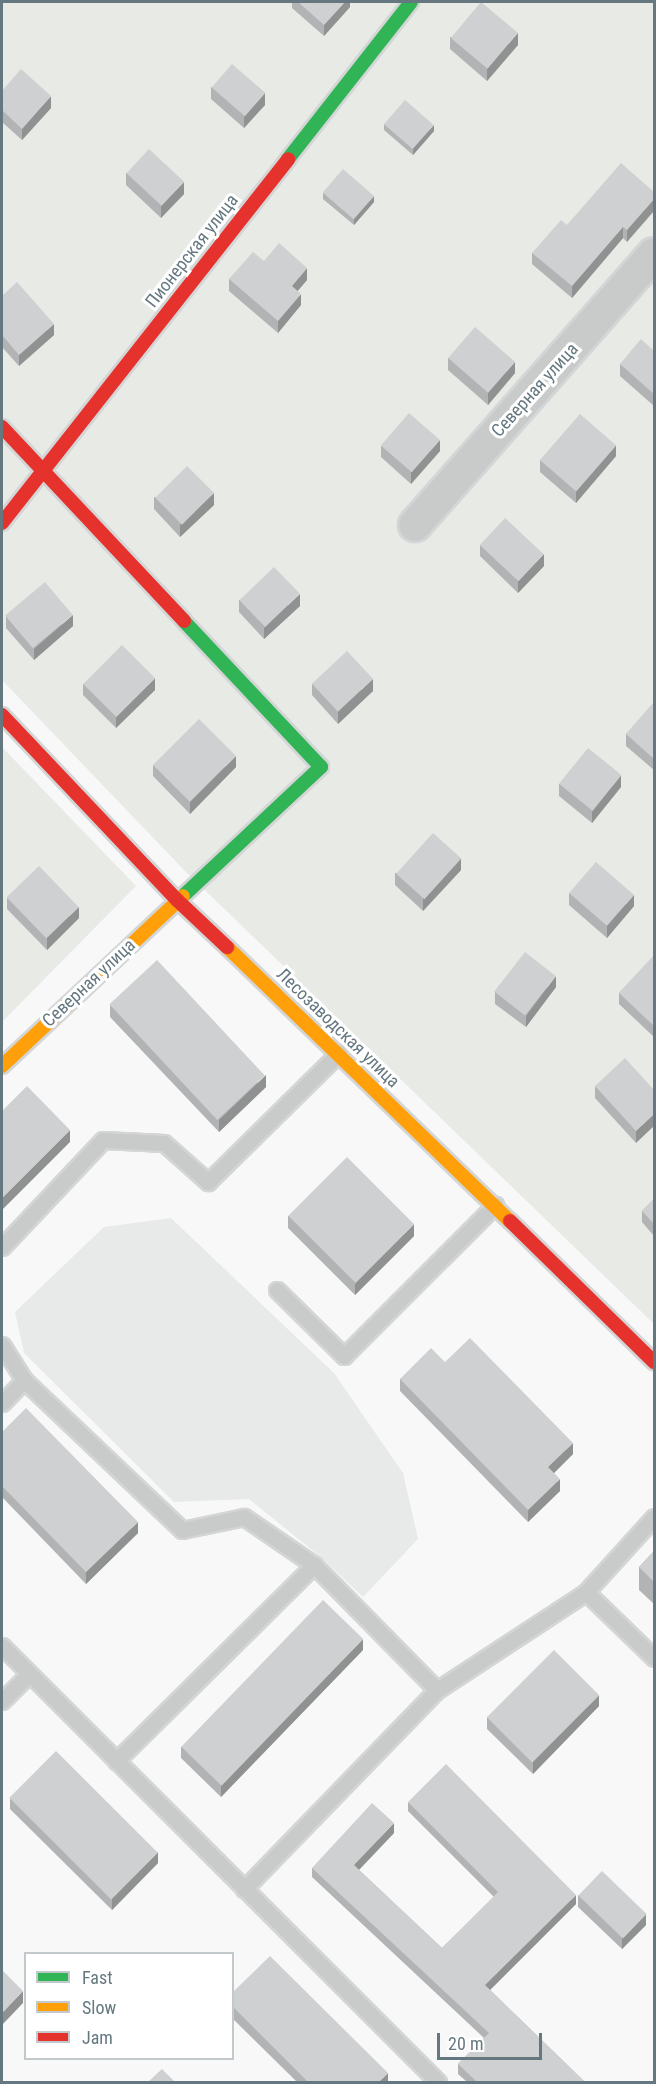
<!DOCTYPE html>
<html>
<head>
<meta charset="utf-8">
<style>
  body { margin:0 }
  #map { position:relative; width:656px; height:2084px; overflow:hidden; background:#f8f8f8; font-family:"Roboto Condensed",sans-serif }
  div>[style] { position:absolute }
  [style*='--x'] { left:calc(var(--x)*1px); top:calc(var(--y)*1px); width:calc(var(--w)*1px); rotate:calc(var(--a)*1deg) }
  .built>* { inset:0; background:#e8e9e9 }
  .green>* { inset:0; background:#e7eae5 }
  .roads { filter:drop-shadow(2px 0 #d4d5d6) drop-shadow(-2px 0 #d4d5d6) drop-shadow(0 2px #d4d5d6) drop-shadow(0 -2px #d4d5d6) }
  .lane>* { height:15px; margin:-7.5px; padding:0 7.5px; transform-origin:7.5px; border-radius:7.5px; background:#c9cbcb }
  .street>* { height:32px; margin:-16px; padding:0 16px; transform-origin:16px; border-radius:16px; background:#c9cbcb }
  .fast>* { height:14px; margin:-7px; padding:0 7px; transform-origin:7px; border-radius:7px; background:#30b455 }
  .slow>* { height:14px; margin:-7px; padding:0 7px; transform-origin:7px; border-radius:7px; background:#ff9f0a }
  .jam>* { height:14px; margin:-7px; padding:0 7px; transform-origin:7px; border-radius:7px; background:#e5322d }
  .wall>* { inset:0; background:#b1b3b4 }
  .shaded-wall>* { inset:0; background:#909292 }
  .building>* { inset:0; background:#ced0d1; transform-origin:0 0 }
  span { translate:-50% -50%; white-space:nowrap; text-align:center; line-height:1.15; -webkit-text-stroke:6px #fff; paint-order:stroke }
  .street-label { font-size:18px; color:#657880 }
  .frame { position:absolute; inset:0; border:3px solid #657880; pointer-events:none }
  .legend { position:absolute; left:24px; top:1952px; width:210px; height:108px; box-sizing:border-box; background:#fff; border:2px solid #c1c9cc; margin:0; padding:8px 10px; list-style:none; font-size:18px; color:#657880 }
  .legend li { display:flex; align-items:center; gap:12px; height:30px }
  .legend b { width:30px; border:2px solid #c1c9cc }
  .scale { position:absolute; left:437px; top:2033px; width:105px; height:27px; box-sizing:border-box; border:3px solid #657880; border-top:0; padding-left:8px; font-size:18px; line-height:21px; white-space:nowrap; color:#657880; -webkit-text-stroke:4px #fff; paint-order:stroke }
</style>
</head>
<body>
<div id="map">
  <div class="built">
    <i style="clip-path:polygon(171px 1218px,334px 1373px,403px 1473px,418px 1539px,363px 1597px,322px 1558px,249px 1499px,174px 1502px,24px 1353px,15px 1312px,104px 1227px)"></i>
  </div>
  <div class="green">
    <i style="clip-path:polygon(2px 2px,654px 2px,654px 1324px,183px 869px,2px 680px)"></i>
    <i style="clip-path:polygon(2px 747px,136px 886px,2px 1022px)"></i>
  </div>
  <div class="roads">
    <div class="lane">
      <i style="--x:2;--y:1247;--w:147;--a:-46.7"></i>
      <i style="--x:103;--y:1140;--w:61;--a:2.8"></i>
      <i style="--x:164;--y:1143;--w:59;--a:41.6"></i>
      <i style="--x:208;--y:1182;--w:184;--a:-44.6"></i>
      <i style="--x:277;--y:1290;--w:94;--a:44.6"></i>
      <i style="--x:344;--y:1356;--w:214;--a:-45"></i>
      <i style="--x:2;--y:1345;--w:41;--a:57.8"></i>
      <i style="--x:24;--y:1380;--w:218;--a:43.5"></i>
      <i style="--x:182;--y:1530;--w:63;--a:-11.8"></i>
      <i style="--x:244;--y:1517;--w:85;--a:34.4"></i>
      <i style="--x:2;--y:1403;--w:32;--a:-46"></i>
      <i style="--x:654;--y:1517;--w:101;--a:132.2"></i>
      <i style="--x:586;--y:1592;--w:95;--a:44.1"></i>
      <i style="--x:2;--y:1646;--w:617;--a:45"></i>
      <i style="--x:2;--y:1701;--w:38;--a:-45"></i>
      <i style="--x:116;--y:1761;--w:279;--a:-44.7"></i>
      <i style="--x:314;--y:1565;--w:175;--a:45.5"></i>
      <i style="--x:437;--y:1690;--w:178;--a:-33.3"></i>
      <i style="--x:244;--y:1889;--w:277;--a:-45.9"></i>
    </div>
    <div class="street">
      <i style="--x:415;--y:525;--w:361;--a:-48.6"></i>
    </div>
    <div class="fast">
      <i style="--x:288;--y:159;--w:199;--a:-51.9"></i>
      <i style="--x:183;--y:896;--w:189;--a:-43.1"></i>
      <i style="--x:321;--y:767;--w:200;--a:-133.2"></i>
    </div>
    <div class="slow">
      <i style="--x:227;--y:947;--w:394;--a:44.1"></i>
      <i style="--x:2;--y:1066;--w:248;--a:-43.2"></i>
    </div>
    <div class="jam">
      <i style="--x:2;--y:427;--w:266;--a:46.8"></i>
      <i style="--x:2;--y:523;--w:463;--a:-51.8"></i>
      <i style="--x:2;--y:715;--w:255;--a:46.6"></i>
      <i style="--x:177;--y:900;--w:69;--a:43.2"></i>
      <i style="--x:510;--y:1221;--w:202;--a:44.4"></i>
    </div>
  </div>
  <div class="wall">
    <i style="clip-path:polygon(292px 2px,350px 2px,350px 7px,324px 36px,292px 8px)"></i>
    <i style="clip-path:polygon(450px 37px,518px 45px,487px 81px,450px 49px)"></i>
    <i style="clip-path:polygon(211px 87px,265px 105px,244px 128px,211px 99px)"></i>
    <i style="clip-path:polygon(2px 91px,51px 108px,22px 140px,2px 122px)"></i>
    <i style="clip-path:polygon(384px 124px,434px 131px,413px 155px,384px 130px)"></i>
    <i style="clip-path:polygon(126px 173px,184px 194px,161px 218px,126px 185px)"></i>
    <i style="clip-path:polygon(654px 192px,627px 242px,623px 238px,572px 298px,532px 264px,532px 253px,567px 225px)"></i>
    <i style="clip-path:polygon(323px 193px,374px 202px,354px 225px,323px 199px)"></i>
    <i style="clip-path:polygon(264px 261px,307px 280px,298px 291px,301px 305px,278px 333px,229px 291px,229px 279px)"></i>
    <i style="clip-path:polygon(2px 296px,54px 335px,19px 366px,2px 347px)"></i>
    <i style="clip-path:polygon(654px 351px,654px 406px,620px 376px,620px 364px)"></i>
    <i style="clip-path:polygon(448px 358px,515px 373px,488px 405px,448px 370px)"></i>
    <i style="clip-path:polygon(381px 446px,440px 451px,411px 484px,381px 457px)"></i>
    <i style="clip-path:polygon(616px 456px,576px 503px,540px 472px,540px 460px)"></i>
    <i style="clip-path:polygon(154px 497px,214px 505px,180px 537px,154px 509px)"></i>
    <i style="clip-path:polygon(480px 545px,544px 566px,518px 593px,480px 556px)"></i>
    <i style="clip-path:polygon(239px 600px,300px 606px,264px 639px,239px 612px)"></i>
    <i style="clip-path:polygon(6px 616px,73px 626px,34px 660px,6px 628px)"></i>
    <i style="clip-path:polygon(83px 684px,155px 690px,116px 728px,83px 695px)"></i>
    <i style="clip-path:polygon(312px 684px,373px 691px,338px 724px,312px 695px)"></i>
    <i style="clip-path:polygon(654px 704px,654px 770px,626px 746px,626px 734px)"></i>
    <i style="clip-path:polygon(153px 765px,236px 767px,190px 814px,153px 776px)"></i>
    <i style="clip-path:polygon(559px 784px,621px 787px,592px 823px,559px 796px)"></i>
    <i style="clip-path:polygon(461px 870px,423px 911px,395px 885px,395px 873px)"></i>
    <i style="clip-path:polygon(569px 893px,634px 906px,607px 938px,569px 905px)"></i>
    <i style="clip-path:polygon(7px 898px,79px 918px,47px 950px,7px 909px)"></i>
    <i style="clip-path:polygon(654px 956px,654px 1037px,619px 1004px,619px 993px)"></i>
    <i style="clip-path:polygon(556px 987px,526px 1027px,495px 1004px,495px 992px)"></i>
    <i style="clip-path:polygon(110px 1005px,266px 1087px,219px 1132px,110px 1017px)"></i>
    <i style="clip-path:polygon(595px 1086px,654px 1090px,636px 1143px,595px 1098px)"></i>
    <i style="clip-path:polygon(654px 1199px,654px 1236px,642px 1222px,642px 1211px)"></i>
    <i style="clip-path:polygon(288px 1216px,414px 1236px,355px 1295px,288px 1228px)"></i>
    <i style="clip-path:polygon(445px 1362px,573px 1454px,554px 1473px,560px 1491px,528px 1522px,400px 1391px,400px 1379px)"></i>
    <i style="clip-path:polygon(2px 1432px,138px 1533px,86px 1584px,2px 1497px)"></i>
    <i style="clip-path:polygon(654px 1551px,654px 1604px,639px 1590px,639px 1567px)"></i>
    <i style="clip-path:polygon(363px 1650px,221px 1797px,181px 1758px,181px 1747px)"></i>
    <i style="clip-path:polygon(599px 1706px,533px 1774px,487px 1729px,487px 1717px)"></i>
    <i style="clip-path:polygon(10px 1798px,158px 1863px,112px 1910px,10px 1809px)"></i>
    <i style="clip-path:polygon(408px 1802px,576px 1904px,490px 1990px,585px 2082px,467px 2082px,458px 2074px,458px 2064px,484px 2038px,312px 1877px,312px 1868px,394px 1833px,359px 1870px,442px 1948px,494px 1897px,408px 1811px)"></i>
    <i style="clip-path:polygon(578px 1895px,646px 1925px,622px 1949px,578px 1907px)"></i>
    <i style="clip-path:polygon(232px 1993px,388px 2082px,297px 2082px,232px 2018px)"></i>
  </div>
  <div class="shaded-wall">
    <i style="clip-path:polygon(345px 2px,350px 2px,350px 7px,324px 36px,324px 25px)"></i>
    <i style="clip-path:polygon(518px 33px,518px 45px,487px 81px,487px 69px)"></i>
    <i style="clip-path:polygon(265px 93px,265px 105px,244px 128px,244px 117px)"></i>
    <i style="clip-path:polygon(51px 96px,51px 108px,22px 140px,22px 129px)"></i>
    <i style="clip-path:polygon(434px 125px,434px 131px,413px 155px,413px 148px)"></i>
    <i style="clip-path:polygon(184px 182px,184px 194px,161px 218px,161px 206px)"></i>
    <i style="clip-path:polygon(374px 196px,374px 202px,354px 225px,354px 219px)"></i>
    <i style="clip-path:polygon(654px 199px,654px 211px,627px 242px,627px 230px)"></i>
    <i style="clip-path:polygon(623px 227px,623px 238px,572px 298px,572px 286px)"></i>
    <i style="clip-path:polygon(307px 268px,307px 280px,292px 297px,292px 286px)"></i>
    <i style="clip-path:polygon(301px 294px,301px 305px,278px 333px,278px 321px)"></i>
    <i style="clip-path:polygon(54px 324px,54px 335px,19px 366px,19px 355px)"></i>
    <i style="clip-path:polygon(515px 362px,515px 373px,488px 405px,488px 393px)"></i>
    <i style="clip-path:polygon(440px 440px,440px 451px,411px 484px,411px 472px)"></i>
    <i style="clip-path:polygon(616px 445px,616px 456px,576px 503px,576px 491px)"></i>
    <i style="clip-path:polygon(214px 493px,214px 505px,180px 537px,180px 525px)"></i>
    <i style="clip-path:polygon(544px 554px,544px 566px,518px 593px,518px 581px)"></i>
    <i style="clip-path:polygon(300px 594px,300px 606px,264px 639px,264px 628px)"></i>
    <i style="clip-path:polygon(73px 615px,73px 626px,34px 660px,34px 649px)"></i>
    <i style="clip-path:polygon(155px 678px,155px 690px,116px 728px,116px 717px)"></i>
    <i style="clip-path:polygon(373px 679px,373px 691px,338px 724px,338px 712px)"></i>
    <i style="clip-path:polygon(236px 756px,236px 767px,190px 814px,190px 802px)"></i>
    <i style="clip-path:polygon(621px 775px,621px 787px,592px 823px,592px 812px)"></i>
    <i style="clip-path:polygon(461px 858px,461px 870px,423px 911px,423px 899px)"></i>
    <i style="clip-path:polygon(634px 895px,634px 906px,607px 938px,607px 926px)"></i>
    <i style="clip-path:polygon(79px 907px,79px 918px,47px 950px,47px 938px)"></i>
    <i style="clip-path:polygon(556px 976px,556px 987px,526px 1027px,526px 1016px)"></i>
    <i style="clip-path:polygon(266px 1075px,266px 1087px,219px 1132px,219px 1120px)"></i>
    <i style="clip-path:polygon(654px 1114px,654px 1126px,636px 1143px,636px 1131px)"></i>
    <i style="clip-path:polygon(70px 1130px,70px 1142px,2px 1210px,2px 1198px)"></i>
    <i style="clip-path:polygon(414px 1224px,414px 1236px,355px 1295px,355px 1284px)"></i>
    <i style="clip-path:polygon(573px 1443px,573px 1454px,548px 1479px,548px 1467px)"></i>
    <i style="clip-path:polygon(560px 1479px,560px 1491px,528px 1522px,528px 1510px)"></i>
    <i style="clip-path:polygon(138px 1522px,138px 1533px,86px 1584px,86px 1572px)"></i>
    <i style="clip-path:polygon(363px 1639px,363px 1650px,221px 1797px,221px 1785px)"></i>
    <i style="clip-path:polygon(599px 1695px,599px 1706px,533px 1774px,533px 1762px)"></i>
    <i style="clip-path:polygon(394px 1823px,394px 1833px,354px 1875px,354px 1865px)"></i>
    <i style="clip-path:polygon(158px 1852px,158px 1863px,112px 1910px,112px 1899px)"></i>
    <i style="clip-path:polygon(576px 1895px,576px 1904px,485px 1995px,485px 1985px)"></i>
    <i style="clip-path:polygon(646px 1914px,646px 1925px,622px 1949px,622px 1938px)"></i>
    <i style="clip-path:polygon(23px 1991px,23px 2003px,2px 2025px,2px 2013px)"></i>
    <i style="clip-path:polygon(388px 2073px,388px 2082px,379px 2082px)"></i>
  </div>
  <div class="building">
    <i style="clip-path:polygon(298px 2px,345px 2px,324px 25px)"></i>
    <i style="left:481px;top:2px;width:48px;height:47px;rotate:40deg"></i>
    <i style="left:232px;top:64px;width:44px;height:31px;rotate:41deg"></i>
    <i style="clip-path:polygon(21px 69px,51px 96px,22px 129px,2px 110px,2px 91px)"></i>
    <i style="left:405px;top:100px;width:38px;height:32px;rotate:41deg"></i>
    <i style="left:149px;top:149px;width:48px;height:33px;rotate:43deg"></i>
    <i style="clip-path:polygon(621px 163px,654px 192px,654px 199px,627px 230px,623px 227px,572px 286px,532px 253px,561px 220px,567px 225px)"></i>
    <i style="left:343px;top:169px;width:41px;height:31px;rotate:41deg"></i>
    <i style="clip-path:polygon(279px 243px,307px 268px,292px 286px,301px 294px,278px 321px,229px 279px,253px 252px,264px 261px)"></i>
    <i style="clip-path:polygon(17px 282px,54px 324px,19px 355px,2px 335px,2px 296px)"></i>
    <i style="left:475px;top:327px;width:53px;height:41px;rotate:41deg"></i>
    <i style="clip-path:polygon(641px 339px,654px 351px,654px 394px,620px 364px)"></i>
    <i style="left:409px;top:413px;width:41px;height:43px;rotate:41deg"></i>
    <i style="left:580px;top:414px;width:48px;height:61px;rotate:41deg"></i>
    <i style="left:187px;top:466px;width:38px;height:45px;rotate:45deg"></i>
    <i style="left:505px;top:518px;width:53px;height:37px;rotate:43deg"></i>
    <i style="left:274px;top:567px;width:37px;height:48px;rotate:46deg"></i>
    <i style="left:45px;top:582px;width:43px;height:52px;rotate:50deg"></i>
    <i style="left:122px;top:645px;width:47px;height:55px;rotate:45deg"></i>
    <i style="left:347px;top:651px;width:38px;height:48px;rotate:47deg"></i>
    <i style="clip-path:polygon(653px 703px,654px 704px,654px 759px,626px 734px)"></i>
    <i style="left:199px;top:719px;width:52px;height:65px;rotate:45deg"></i>
    <i style="left:588px;top:748px;width:43px;height:46px;rotate:39deg"></i>
    <i style="left:433px;top:833px;width:38px;height:55px;rotate:42deg"></i>
    <i style="left:596px;top:862px;width:50px;height:41px;rotate:41deg"></i>
    <i style="left:39px;top:866px;width:57px;height:45px;rotate:46deg"></i>
    <i style="left:525px;top:952px;width:39px;height:50px;rotate:38deg"></i>
    <i style="clip-path:polygon(654px 955px,654px 1026px,619px 993px)"></i>
    <i style="left:157px;top:960px;width:158px;height:65px;rotate:47deg"></i>
    <i style="clip-path:polygon(625px 1058px,654px 1090px,654px 1114px,636px 1131px,595px 1086px)"></i>
    <i style="clip-path:polygon(27px 1086px,70px 1130px,2px 1198px,2px 1111px)"></i>
    <i style="left:347px;top:1157px;width:95px;height:83px;rotate:45deg"></i>
    <i style="clip-path:polygon(654px 1199px,654px 1224px,642px 1211px)"></i>
    <i style="clip-path:polygon(470px 1338px,573px 1443px,548px 1467px,560px 1479px,528px 1510px,400px 1379px,431px 1348px,445px 1362px)"></i>
    <i style="clip-path:polygon(26px 1408px,138px 1522px,86px 1572px,2px 1486px,2px 1432px)"></i>
    <i style="clip-path:polygon(654px 1551px,654px 1582px,639px 1567px)"></i>
    <i style="left:323px;top:1600px;width:56px;height:204px;rotate:44deg"></i>
    <i style="left:554px;top:1650px;width:64px;height:95px;rotate:45deg"></i>
    <i style="left:56px;top:1751px;width:144px;height:66px;rotate:45deg"></i>
    <i style="clip-path:polygon(446px 1764px,576px 1895px,485px 1985px,585px 2082px,477px 2082px,458px 2064px,489px 2033px,312px 1868px,372px 1803px,394px 1823px,354px 1865px,442px 1948px,498px 1892px,408px 1802px)"></i>
    <i style="left:602px;top:1871px;width:62px;height:34px;rotate:44deg"></i>
    <i style="clip-path:polygon(270px 1956px,388px 2073px,379px 2082px,308px 2082px,232px 2006px,232px 1993px)"></i>
    <i style="clip-path:polygon(2px 1970px,23px 1991px,2px 2013px)"></i>
    <i style="clip-path:polygon(162px 2069px,175px 2082px,148px 2082px)"></i>
  </div>
  <div class="street-label">
    <span style="left:192px;top:251px;rotate:-52deg">Пионерская улица</span>
    <span style="left:535px;top:390px;rotate:-48deg">Северная улица</span>
    <span style="left:89px;top:983px;rotate:-43deg">Северная улица</span>
    <span style="left:338px;top:1028px;rotate:44deg">Лесозаводская улица</span>
  </div>
  <div class="frame"></div>
  <ul class="legend">
  <li><b style="height:8px;background:#30b455"></b>Fast</li>
  <li><b style="height:8px;background:#ff9f0a"></b>Slow</li>
  <li><b style="height:8px;background:#e5322d"></b>Jam</li>
  </ul>
  <div class="scale">20 m</div>
</div>
</body>
</html>
